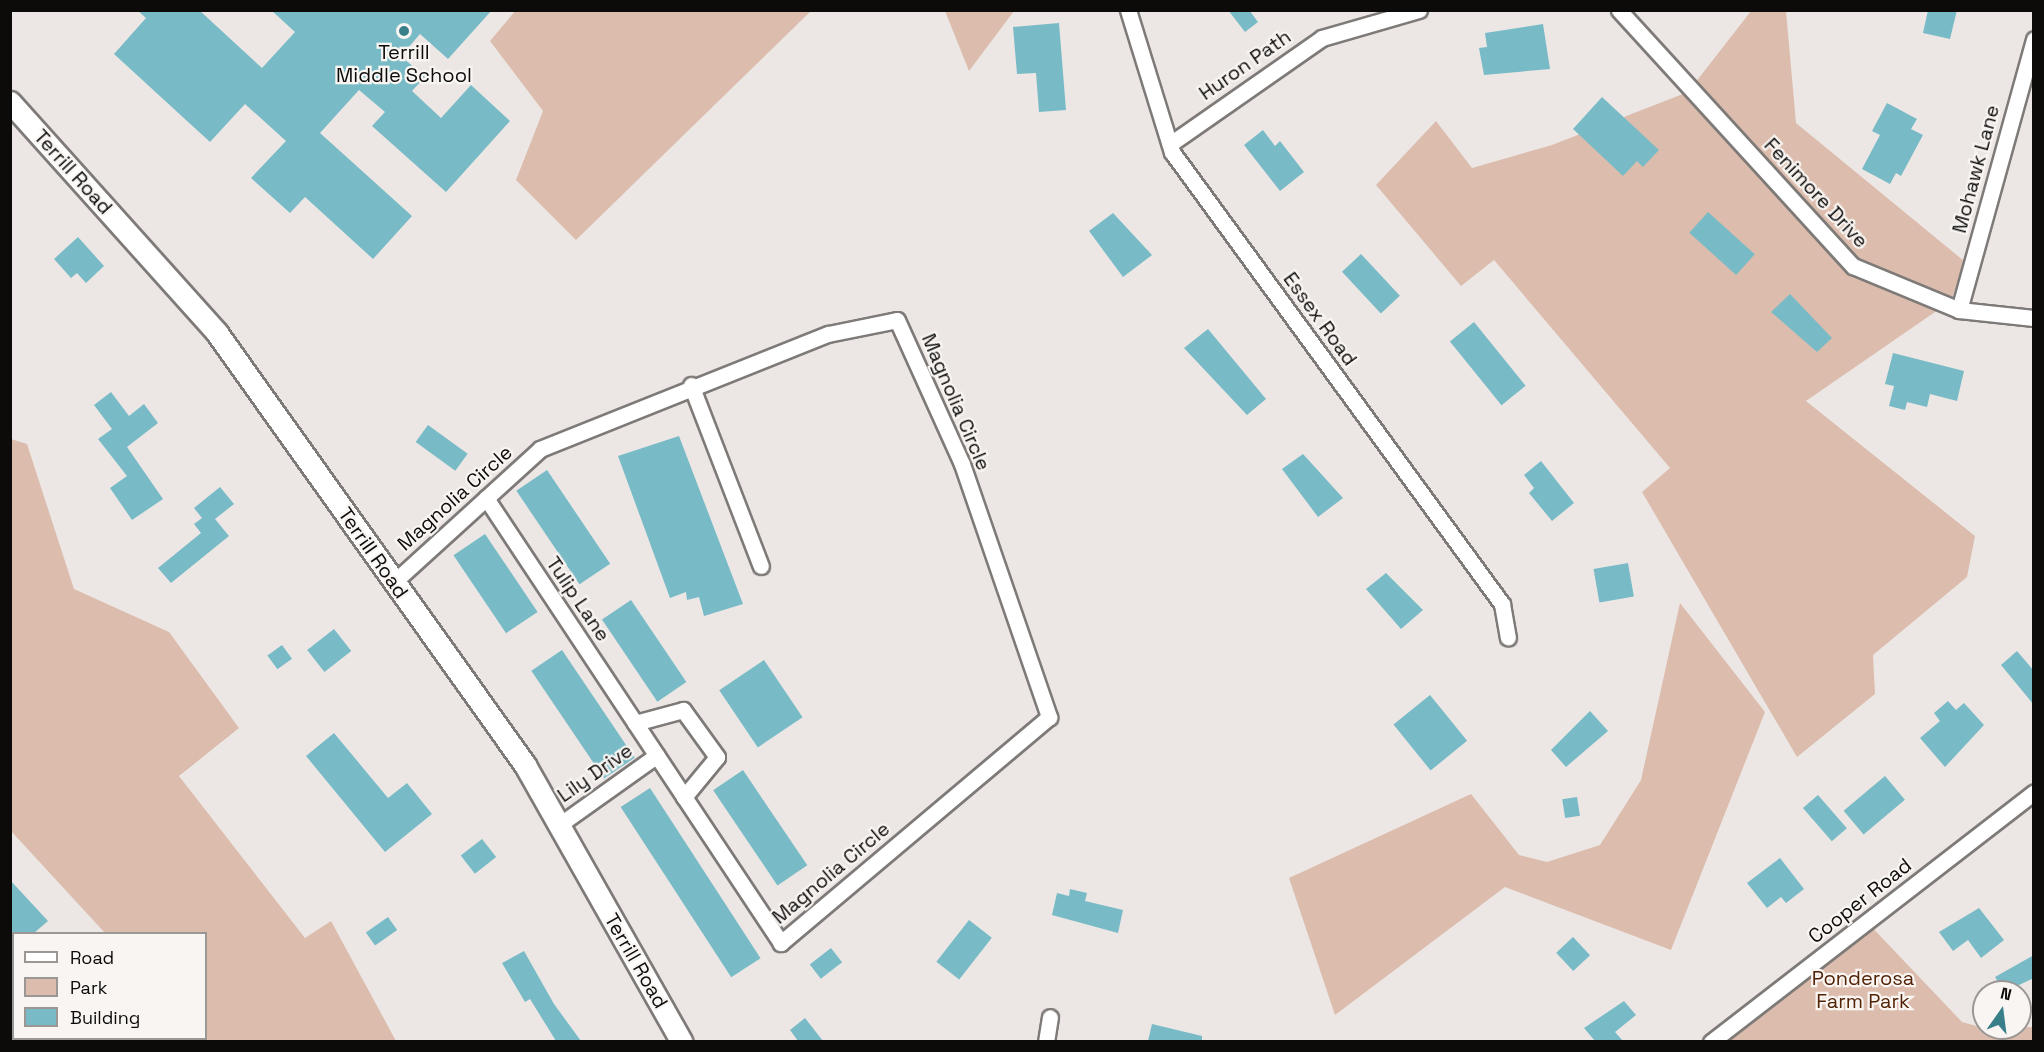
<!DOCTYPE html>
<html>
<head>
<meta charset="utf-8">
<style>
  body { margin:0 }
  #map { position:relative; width:2044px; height:1052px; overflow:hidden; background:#ece7e5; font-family:"Space Grotesk",sans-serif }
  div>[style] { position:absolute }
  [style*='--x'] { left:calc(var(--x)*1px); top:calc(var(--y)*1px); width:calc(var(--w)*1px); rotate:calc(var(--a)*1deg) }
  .green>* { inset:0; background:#dcbdad }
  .building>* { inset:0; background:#78bbc6; transform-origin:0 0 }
  .roads { filter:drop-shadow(2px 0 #7e7a78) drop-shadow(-2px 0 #7e7a78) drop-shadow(0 2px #7e7a78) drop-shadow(0 -2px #7e7a78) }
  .street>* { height:15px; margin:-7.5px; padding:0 7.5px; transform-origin:7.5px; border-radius:7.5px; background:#fff }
  .secondary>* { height:21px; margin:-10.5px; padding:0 10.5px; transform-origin:10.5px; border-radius:10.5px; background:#fff }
  .dots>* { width:16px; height:16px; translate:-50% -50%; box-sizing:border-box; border:3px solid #f9f5f2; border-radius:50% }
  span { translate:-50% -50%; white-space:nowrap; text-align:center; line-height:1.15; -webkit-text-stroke:4.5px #f9f5f2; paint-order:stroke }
  .poi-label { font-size:20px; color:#0c0b0a }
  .street-label { font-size:20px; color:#0c0b0a }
  .park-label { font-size:20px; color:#522306 }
  .frame { position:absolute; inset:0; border:12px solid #0c0b0a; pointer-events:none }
  .legend { position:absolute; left:12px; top:932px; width:195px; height:108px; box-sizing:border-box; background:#f9f5f2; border:2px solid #9a9795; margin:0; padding:8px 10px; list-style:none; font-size:18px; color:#0c0b0a }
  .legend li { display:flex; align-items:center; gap:12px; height:30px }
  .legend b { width:30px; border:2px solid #9a9795 }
  .north { position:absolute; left:1972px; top:980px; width:60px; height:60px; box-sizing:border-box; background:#f9f5f2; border:2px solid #9a9795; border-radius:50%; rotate:14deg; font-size:16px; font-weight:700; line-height:24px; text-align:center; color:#0c0b0a }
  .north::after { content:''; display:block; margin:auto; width:21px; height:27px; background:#387f8a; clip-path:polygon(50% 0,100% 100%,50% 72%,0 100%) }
</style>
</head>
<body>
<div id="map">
  <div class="green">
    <i style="clip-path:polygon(516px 10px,811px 10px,811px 11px,576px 240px,516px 180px,543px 111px,490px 41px)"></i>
    <i style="clip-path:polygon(945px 11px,1014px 11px,969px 71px)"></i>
    <i style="clip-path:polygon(1751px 11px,1786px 11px,1796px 123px,1964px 261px,1951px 301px,1806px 401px,1975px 536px,1967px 577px,1873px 655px,1875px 694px,1797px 757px,1642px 492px,1670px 468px,1494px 260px,1461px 286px,1376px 185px,1436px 121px,1472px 168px,1552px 145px,1688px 92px)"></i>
    <i style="clip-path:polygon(11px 439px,27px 444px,74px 589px,169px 632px,239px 728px,179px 776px,305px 938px,331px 921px,396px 1041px,206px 1041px,206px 934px,105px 933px,11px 831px)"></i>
    <i style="clip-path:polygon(1680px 603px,1765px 712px,1671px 950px,1505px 887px,1335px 1015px,1289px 878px,1471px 794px,1519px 855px,1547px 862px,1600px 845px,1641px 780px)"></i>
    <i style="clip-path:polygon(1867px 922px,1962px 1022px,1984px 1028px,2034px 1027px,2033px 1042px,1716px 1042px)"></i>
  </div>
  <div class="building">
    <i style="clip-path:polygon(137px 10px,199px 10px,262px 68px,295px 32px,271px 10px,492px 10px,448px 59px,420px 34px,401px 56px,425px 77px,412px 91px,441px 118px,471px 85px,510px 121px,446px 192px,372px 126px,385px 112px,359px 90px,320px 133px,412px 216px,373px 259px,305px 197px,290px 213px,251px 178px,286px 141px,245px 104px,210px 142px,114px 54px,146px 18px)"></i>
    <i style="clip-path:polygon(1228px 10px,1249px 10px,1258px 22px,1245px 32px)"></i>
    <i style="clip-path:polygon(1928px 10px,1957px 10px,1950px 39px,1923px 33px)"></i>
    <i style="clip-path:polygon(1059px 23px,1066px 110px,1039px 112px,1036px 73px,1017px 74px,1013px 27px)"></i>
    <i style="clip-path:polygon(1543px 24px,1550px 69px,1484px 75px,1479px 48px,1487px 47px,1485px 33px)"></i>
    <i style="clip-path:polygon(1602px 97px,1659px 150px,1643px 167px,1637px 161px,1623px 176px,1573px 129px)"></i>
    <i style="clip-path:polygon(1887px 103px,1917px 119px,1911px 129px,1923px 135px,1901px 176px,1896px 173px,1890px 184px,1862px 169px,1880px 135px,1872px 131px)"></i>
    <i style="clip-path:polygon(1263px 130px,1275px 146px,1280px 141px,1304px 172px,1280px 191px,1244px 145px)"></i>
    <i style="left:1708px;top:212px;width:63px;height:28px;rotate:42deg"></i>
    <i style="clip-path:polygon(1113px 213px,1152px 255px,1123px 277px,1089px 231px)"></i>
    <i style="clip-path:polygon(78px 237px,104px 266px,86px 283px,77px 273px,71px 278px,54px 259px)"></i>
    <i style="left:1361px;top:254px;width:57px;height:26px;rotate:47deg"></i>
    <i style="clip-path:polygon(1790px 294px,1832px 338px,1817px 352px,1771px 312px)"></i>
    <i style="left:1474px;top:322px;width:82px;height:31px;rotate:51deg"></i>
    <i style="clip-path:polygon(1208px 329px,1266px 399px,1247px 415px,1184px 348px)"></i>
    <i style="clip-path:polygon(1893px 353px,1964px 371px,1957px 401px,1930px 394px,1927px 407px,1907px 402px,1905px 410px,1889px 406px,1894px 386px,1885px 384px)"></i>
    <i style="clip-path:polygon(111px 392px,129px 416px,144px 404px,158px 423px,127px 447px,163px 499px,132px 520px,110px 488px,127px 476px,98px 439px,112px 429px,94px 405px)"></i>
    <i style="left:428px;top:425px;width:49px;height:21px;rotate:36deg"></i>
    <i style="clip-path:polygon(679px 436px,743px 604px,704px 616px,699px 597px,687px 600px,686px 592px,670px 598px,618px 456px)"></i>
    <i style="clip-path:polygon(1303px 454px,1343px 498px,1318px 517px,1282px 469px)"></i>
    <i style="clip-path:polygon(1541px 461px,1574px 503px,1552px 521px,1529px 493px,1534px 488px,1524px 475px)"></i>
    <i style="left:547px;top:470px;width:113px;height:37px;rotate:56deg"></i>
    <i style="clip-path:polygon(220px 487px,234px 504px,215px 519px,229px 536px,171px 583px,158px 568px,201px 533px,194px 524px,202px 518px,194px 508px)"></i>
    <i style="left:485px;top:534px;width:94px;height:38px;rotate:56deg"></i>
    <i style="left:1628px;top:563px;width:34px;height:35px;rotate:80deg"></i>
    <i style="clip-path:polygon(1386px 573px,1423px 610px,1401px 629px,1366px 589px)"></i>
    <i style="left:631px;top:600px;width:99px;height:35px;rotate:56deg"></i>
    <i style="left:334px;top:629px;width:28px;height:34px;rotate:52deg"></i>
    <i style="left:282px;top:645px;width:17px;height:18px;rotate:54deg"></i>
    <i style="left:562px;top:650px;width:130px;height:37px;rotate:56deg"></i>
    <i style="clip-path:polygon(2017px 651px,2034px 671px,2034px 705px,2001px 665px)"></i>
    <i style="left:764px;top:660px;width:69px;height:54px;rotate:56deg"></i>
    <i style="left:1430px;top:695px;width:59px;height:47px;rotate:51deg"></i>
    <i style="clip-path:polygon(1948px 701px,1956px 710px,1964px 703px,1984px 725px,1945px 767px,1920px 738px,1940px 721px,1934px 713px)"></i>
    <i style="clip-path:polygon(1590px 711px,1608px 731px,1566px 767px,1551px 750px)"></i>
    <i style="clip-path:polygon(334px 733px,388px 798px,407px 783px,432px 814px,385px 852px,306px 756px)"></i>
    <i style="left:743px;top:770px;width:115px;height:36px;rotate:56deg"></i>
    <i style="left:1885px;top:776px;width:31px;height:54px;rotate:50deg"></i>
    <i style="left:650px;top:788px;width:203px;height:35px;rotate:57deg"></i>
    <i style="left:1818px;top:795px;width:44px;height:20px;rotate:49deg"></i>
    <i style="left:1577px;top:797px;width:19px;height:15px;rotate:81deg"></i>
    <i style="left:482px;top:839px;width:23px;height:27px;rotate:52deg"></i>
    <i style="clip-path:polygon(1780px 858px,1804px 889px,1786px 903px,1781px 897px,1767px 908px,1747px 883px)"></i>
    <i style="clip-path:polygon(10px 880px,48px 921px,34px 933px,10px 933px)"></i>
    <i style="clip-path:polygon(1070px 889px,1087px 893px,1085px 901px,1123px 910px,1118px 933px,1052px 915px,1057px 893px,1069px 896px)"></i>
    <i style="clip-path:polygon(1979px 908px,2004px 940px,1981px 958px,1968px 940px,1953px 951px,1939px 932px)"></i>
    <i style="left:388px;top:917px;width:16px;height:27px;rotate:55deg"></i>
    <i style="left:969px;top:920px;width:29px;height:53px;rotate:38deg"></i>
    <i style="left:1573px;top:937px;width:25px;height:23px;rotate:47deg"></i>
    <i style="left:831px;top:948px;width:18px;height:27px;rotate:52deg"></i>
    <i style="clip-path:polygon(524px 951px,554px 1004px,581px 1041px,556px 1041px,530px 999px,525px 1002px,502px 963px)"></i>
    <i style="clip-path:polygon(2034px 955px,2034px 978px,2004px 992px,1995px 977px)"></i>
    <i style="clip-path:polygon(1624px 1001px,1636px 1015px,1615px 1032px,1623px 1041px,1595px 1041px,1584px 1028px)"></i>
    <i style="clip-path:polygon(805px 1018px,823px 1041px,798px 1041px,790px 1030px)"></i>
    <i style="clip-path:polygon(1152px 1024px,1202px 1036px,1202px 1041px,1148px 1041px)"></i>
  </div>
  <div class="roads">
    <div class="street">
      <i style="--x:1128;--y:10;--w:149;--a:72.8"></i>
      <i style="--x:1172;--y:152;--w:560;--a:53.87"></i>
      <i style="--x:1502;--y:604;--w:34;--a:80"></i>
      <i style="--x:1619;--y:10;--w:347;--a:47.6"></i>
      <i style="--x:1853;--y:266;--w:115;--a:22.5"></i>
      <i style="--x:1959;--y:310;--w:75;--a:6.1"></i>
      <i style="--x:1170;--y:144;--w:185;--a:-34.9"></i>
      <i style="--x:1322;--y:38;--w:101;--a:-16.1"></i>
      <i style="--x:1959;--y:310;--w:281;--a:-74.5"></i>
      <i style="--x:691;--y:385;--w:194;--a:68.9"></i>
      <i style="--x:394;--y:582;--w:197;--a:-42.3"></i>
      <i style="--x:540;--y:449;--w:310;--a:-21.8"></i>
      <i style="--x:828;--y:334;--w:70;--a:-11.5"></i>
      <i style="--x:897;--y:320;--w:158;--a:65.7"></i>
      <i style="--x:962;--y:464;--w:268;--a:71"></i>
      <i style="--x:1049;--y:717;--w:351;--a:139.9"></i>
      <i style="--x:781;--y:943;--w:534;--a:-123.54"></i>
      <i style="--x:635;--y:723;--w:50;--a:-15.2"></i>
      <i style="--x:683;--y:710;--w:58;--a:54.1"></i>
      <i style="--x:717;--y:757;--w:52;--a:129.5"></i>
      <i style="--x:559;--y:825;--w:120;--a:-35.5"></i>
      <i style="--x:1046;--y:1042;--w:25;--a:-81"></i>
      <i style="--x:1711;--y:1042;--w:408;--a:-37.7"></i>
    </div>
    <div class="secondary">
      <i style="--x:10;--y:102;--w:310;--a:48.1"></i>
      <i style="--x:217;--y:333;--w:531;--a:54.51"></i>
      <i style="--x:525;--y:765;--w:318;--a:60.5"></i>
    </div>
  </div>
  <div class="dots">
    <i style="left:404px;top:31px;background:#387f8a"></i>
  </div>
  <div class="poi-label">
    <span style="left:404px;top:64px">Terrill<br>Middle School</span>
  </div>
  <div class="street-label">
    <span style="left:1245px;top:65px;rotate:-35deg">Huron Path</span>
    <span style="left:1976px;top:169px;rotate:-75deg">Mohawk Lane</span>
    <span style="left:73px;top:172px;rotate:48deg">Terrill Road</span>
    <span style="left:1816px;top:193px;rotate:47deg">Fenimore Drive</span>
    <span style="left:1320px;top:319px;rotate:54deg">Essex Road</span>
    <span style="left:956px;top:402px;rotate:67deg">Magnolia Circle</span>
    <span style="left:455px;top:498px;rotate:-42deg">Magnolia Circle</span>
    <span style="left:373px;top:553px;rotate:55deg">Terrill Road</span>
    <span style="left:578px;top:599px;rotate:56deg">Tulip Lane</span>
    <span style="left:595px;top:773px;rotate:-35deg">Lily Drive</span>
    <span style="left:831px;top:873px;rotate:-40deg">Magnolia Circle</span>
    <span style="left:1860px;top:901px;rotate:-38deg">Cooper Road</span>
    <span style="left:636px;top:961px;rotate:60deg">Terrill Road</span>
  </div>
  <div class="park-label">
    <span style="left:1863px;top:990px">Ponderosa<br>Farm Park</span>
  </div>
  <div class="frame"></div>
  <ul class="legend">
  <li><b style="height:8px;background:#fff"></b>Road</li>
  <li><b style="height:16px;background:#dcbdad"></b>Park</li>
  <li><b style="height:16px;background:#78bbc6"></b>Building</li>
  </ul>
  <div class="north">N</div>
</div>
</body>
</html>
